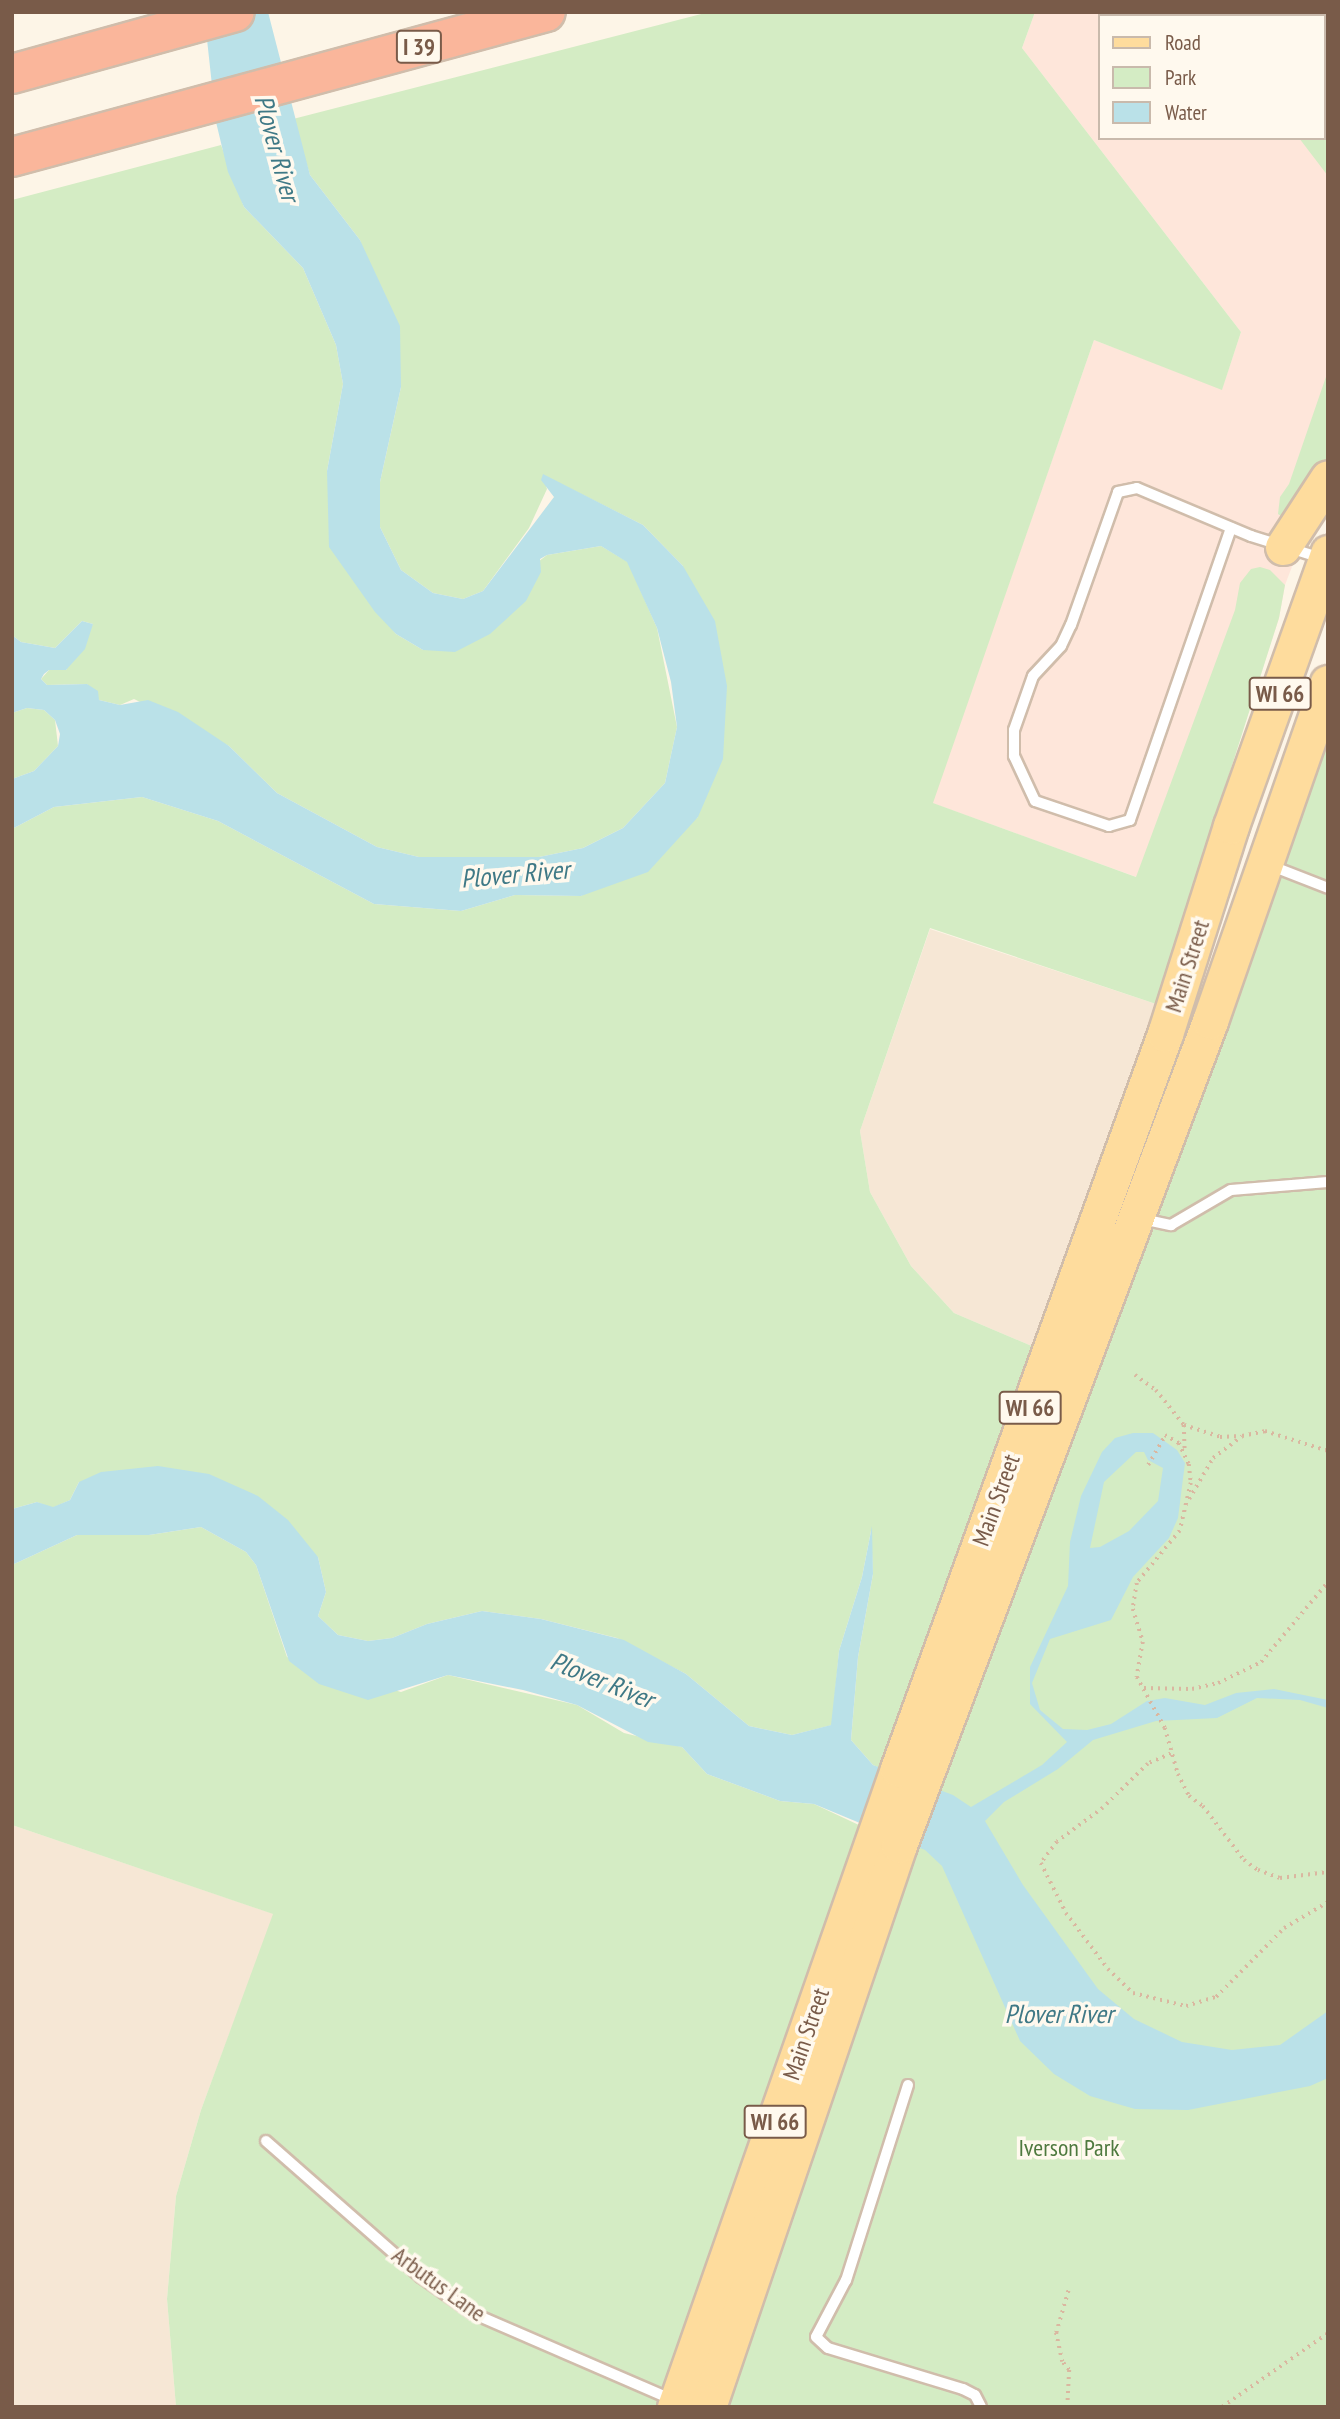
<!DOCTYPE html>
<html>
<head>
<meta charset="utf-8">
<style>
  body { margin:0 }
  #map { position:relative; width:1340px; height:2419px; overflow:hidden; background:#fdf5e7; font-family:"PT Sans Narrow",sans-serif }
  div>[style] { position:absolute }
  [style*='--x'] { left:calc(var(--x)*1px); top:calc(var(--y)*1px); width:calc(var(--w)*1px); rotate:calc(var(--a)*1deg) }
  .residential>* { inset:0; background:#f6e7d5 }
  .commercial>* { inset:0; background:#fee6da }
  .green>* { inset:0; background:#d4ecc4 }
  .water>* { inset:0; background:#bae1e8 }
  .path>* { height:3.5px; margin-top:-1.75px; transform-origin:0; background:repeating-linear-gradient(90deg,#dab7a0 0 2px,transparent 0 7px) }
  .roads { filter:drop-shadow(2px 0 #d0bdab) drop-shadow(-2px 0 #d0bdab) drop-shadow(0 2px #d0bdab) drop-shadow(0 -2px #d0bdab) }
  .service>* { height:10px; margin:-5px; padding:0 5px; transform-origin:5px; border-radius:5px; background:#fff }
  .primary>* { height:35px; margin:-17.5px; padding:0 17.5px; transform-origin:17.5px; border-radius:17.5px; background:#fedc9d }
  .motorway>* { height:38px; margin:-19px; padding:0 19px; transform-origin:19px; border-radius:19px; background:#fab69b }
  span { translate:-50% -50%; white-space:nowrap; text-align:center; line-height:1.15; -webkit-text-stroke:7px #fff9ee; paint-order:stroke }
  .shield-label span { padding:2px 5px; background:#fff9ee; border:2px solid; border-radius:5px; -webkit-text-stroke-width:0 }
  .shield-label { font-size:23px; color:#795b49; font-weight:700 }
  .street-label { font-size:24px; color:#795b49 }
  .park-label { font-size:24px; color:#4e793e }
  .water-label { font-size:26px; color:#3f7986; font-style:italic }
  .frame { position:absolute; inset:0; border:14px solid #795b49; pointer-events:none }
  .legend { position:absolute; left:1098px; top:14px; width:228px; height:126px; box-sizing:border-box; background:#fff9ee; border:2px solid #c9baac; margin:0; padding:9px 12px; list-style:none; font-size:21px; color:#795b49 }
  .legend li { display:flex; align-items:center; gap:14px; height:35px }
  .legend b { width:35px; border:2px solid #c9baac }
</style>
</head>
<body>
<div id="map">
  <div class="residential">
    <i style="clip-path:polygon(930px 929px,1156px 1004px,1034px 1347px,954px 1313px,911px 1266px,870px 1192px,860px 1131px)"></i>
    <i style="clip-path:polygon(12px 1825px,274px 1914px,201px 2110px,176px 2196px,167px 2299px,176px 2407px,12px 2407px)"></i>
  </div>
  <div class="commercial">
    <i style="clip-path:polygon(evenodd,1035px 12px,1328px 12px,1328px 472px,1285px 585px,1279px 618px,1189px 896px,932px 803px,1094px 340px,1222px 389px,1241px 332px,1022px 48px,1035px 12px,1100px 16px,1324px 16px,1324px 138px,1100px 138px,1100px 16px)"></i>
  </div>
  <div class="green">
    <i style="clip-path:polygon(709px 12px,1035px 12px,1022px 48px,1241px 332px,1222px 390px,1094px 340px,933px 803px,1136px 877px,1235px 610px,1240px 583px,1251px 569px,1260px 567px,1270px 570px,1285px 585px,1279px 618px,1156px 1004px,930px 928px,860px 1131px,870px 1192px,911px 1266px,954px 1313px,1034px 1347px,882px 1769px,873px 1765px,851px 1740px,858px 1657px,873px 1574px,871px 1531px,862px 1577px,839px 1651px,832px 1725px,792px 1735px,749px 1726px,686px 1674px,617px 1638px,541px 1619px,482px 1611px,427px 1624px,392px 1638px,368px 1641px,338px 1635px,318px 1616px,326px 1592px,318px 1557px,79px 1482px,70px 1500px,52px 1508px,37px 1502px,12px 1509px,12px 829px,54px 807px,142px 797px,218px 821px,374px 904px,461px 911px,515px 895px,581px 896px,698px 817px,683px 566px,643px 525px,543px 475px,547px 489px,529px 528px,483px 591px,463px 599px,433px 593px,401px 570px,380px 527px,380px 482px,401px 387px,360px 240px,310px 175px,293px 119px)"></i>
    <i style="clip-path:polygon(1328px 97px,1328px 176px,1299px 138px,1324px 138px)"></i>
    <i style="clip-path:polygon(221px 145px,244px 207px,303px 268px,336px 345px,343px 384px,327px 471px,355px 581px,396px 634px,423px 650px,547px 555px,601px 546px,628px 562px,657px 628px,677px 727px,665px 783px,623px 828px,583px 848px,539px 857px,419px 857px,377px 847px,277px 793px,229px 746px,134px 699px,120px 705px,99px 700px,87px 684px,47px 685px,41px 679px,49px 670px,66px 670px,93px 624px,82px 621px,55px 648px,21px 642px,12px 635px,12px 200px)"></i>
    <i style="clip-path:polygon(1328px 371px,1328px 472px,1287px 520px,1278px 514px,1280px 497px,1289px 484px)"></i>
    <i style="clip-path:polygon(1328px 683px,1328px 2407px,708px 2407px)"></i>
    <i style="clip-path:polygon(27px 708px,44px 710px,55px 720px,58px 746px,34px 771px,12px 779px,12px 713px)"></i>
    <i style="clip-path:polygon(201px 1527px,246px 1552px,256px 1565px,287px 1657px,401px 1692px,448px 1675px,577px 1705px,624px 1733px,682px 1747px,707px 1774px,780px 1801px,814px 1804px,861px 1826px,657px 2407px,176px 2407px,167px 2299px,176px 2196px,201px 2110px,273px 1914px,12px 1825px,12px 1565px,77px 1535px,149px 1535px)"></i>
  </div>
  <div class="water">
    <i style="clip-path:polygon(204px 12px,268px 12px,310px 175px,360px 240px,400px 326px,401px 387px,380px 482px,380px 527px,401px 570px,433px 593px,463px 599px,483px 591px,554px 497px,541px 480px,543px 474px,643px 525px,683px 566px,715px 621px,727px 686px,723px 759px,698px 817px,648px 872px,581px 896px,515px 895px,461px 911px,374px 904px,218px 821px,142px 797px,54px 807px,12px 829px,12px 779px,34px 771px,58px 746px,60px 734px,55px 720px,44px 710px,27px 708px,12px 713px,12px 635px,21px 642px,55px 648px,82px 621px,93px 624px,85px 649px,66px 670px,49px 670px,44px 674px,41px 679px,47px 685px,87px 684px,98px 691px,99px 700px,120px 705px,148px 700px,178px 712px,229px 746px,277px 793px,377px 847px,419px 857px,539px 857px,583px 848px,623px 828px,665px 783px,677px 727px,671px 682px,657px 628px,627px 562px,601px 546px,547px 555px,540px 559px,541px 572px,526px 601px,490px 634px,455px 652px,423px 650px,396px 634px,375px 612px,329px 547px,327px 471px,343px 384px,336px 345px,303px 268px,244px 207px,228px 172px,216px 122px)"></i>
    <i style="clip-path:polygon(evenodd,1133px 1433px,1153px 1433px,1177px 1450px,1185px 1463px,1178px 1518px,1169px 1538px,1133px 1577px,1111px 1620px,1050px 1639px,1032px 1683px,1040px 1710px,1063px 1729px,1087px 1730px,1111px 1724px,1147px 1701px,1165px 1698px,1205px 1705px,1236px 1693px,1274px 1689px,1328px 1700px,1328px 1708px,1300px 1700px,1257px 1698px,1217px 1718px,1156px 1721px,1093px 1740px,1058px 1769px,1004px 1802px,985px 1821px,1023px 1885px,1098px 1989px,1134px 2019px,1182px 2042px,1232px 2050px,1280px 2045px,1328px 2011px,1328px 2078px,1310px 2086px,1188px 2110px,1135px 2109px,1090px 2096px,1054px 2074px,1020px 2041px,942px 1866px,925px 1850px,814px 1804px,780px 1801px,707px 1774px,682px 1747px,648px 1742px,577px 1705px,523px 1690px,448px 1675px,368px 1700px,319px 1684px,289px 1661px,256px 1565px,246px 1552px,201px 1527px,149px 1535px,77px 1535px,12px 1565px,12px 1509px,37px 1502px,53px 1507px,70px 1500px,79px 1482px,101px 1472px,158px 1466px,209px 1474px,258px 1496px,288px 1520px,318px 1557px,326px 1592px,318px 1616px,338px 1635px,368px 1641px,392px 1638px,427px 1624px,482px 1611px,541px 1619px,624px 1640px,686px 1674px,749px 1726px,792px 1735px,831px 1725px,839px 1651px,862px 1577px,872px 1526px,873px 1574px,858px 1657px,851px 1740px,873px 1765px,953px 1795px,971px 1807px,1042px 1765px,1067px 1742px,1030px 1704px,1030px 1667px,1068px 1586px,1070px 1542px,1081px 1496px,1102px 1452px,1115px 1438px,1133px 1433px,1136px 1452px,1144px 1452px,1148px 1460px,1163px 1468px,1158px 1501px,1129px 1531px,1100px 1547px,1090px 1548px,1104px 1482px,1136px 1452px)"></i>
  </div>
  <div class="path">
    <i style="--x:1135;--y:1375;--w:26;--a:36"></i>
    <i style="--x:1156;--y:1390;--w:45;--a:51.3"></i>
    <i style="--x:1184;--y:1425;--w:38;--a:18"></i>
    <i style="--x:1220;--y:1437;--w:20;--a:-3"></i>
    <i style="--x:1184;--y:1425;--w:25;--a:88"></i>
    <i style="--x:1148;--y:1465;--w:34;--a:-60"></i>
    <i style="--x:1165;--y:1435;--w:16;--a:30"></i>
    <i style="--x:1179;--y:1443;--w:23;--a:65"></i>
    <i style="--x:1189;--y:1464;--w:19;--a:84"></i>
    <i style="--x:1191;--y:1483;--w:49;--a:102.9"></i>
    <i style="--x:1180;--y:1531;--w:67;--a:129.6"></i>
    <i style="--x:1137;--y:1583;--w:26;--a:99"></i>
    <i style="--x:1133;--y:1609;--w:34;--a:73"></i>
    <i style="--x:1143;--y:1642;--w:36;--a:100"></i>
    <i style="--x:1137;--y:1677;--w:58;--a:61.2"></i>
    <i style="--x:1165;--y:1728;--w:48;--a:74.2"></i>
    <i style="--x:1178;--y:1774;--w:25;--a:63"></i>
    <i style="--x:1189;--y:1796;--w:17;--a:36"></i>
    <i style="--x:1203;--y:1806;--w:68;--a:52.8"></i>
    <i style="--x:1244;--y:1860;--w:17;--a:36"></i>
    <i style="--x:1258;--y:1870;--w:23;--a:20"></i>
    <i style="--x:1280;--y:1878;--w:48;--a:-7.1"></i>
    <i style="--x:1189;--y:1499;--w:48;--a:-59.7"></i>
    <i style="--x:1213;--y:1458;--w:36;--a:-37"></i>
    <i style="--x:1242;--y:1436;--w:24;--a:-12"></i>
    <i style="--x:1265;--y:1431;--w:66;--a:17.6"></i>
    <i style="--x:1144;--y:1688;--w:48;--a:1.2"></i>
    <i style="--x:1192;--y:1689;--w:27;--a:-13"></i>
    <i style="--x:1218;--y:1683;--w:48;--a:-26"></i>
    <i style="--x:1261;--y:1662;--w:104;--a:-50.1"></i>
    <i style="--x:1171;--y:1754;--w:25;--a:157"></i>
    <i style="--x:1148;--y:1764;--w:63;--a:135.6"></i>
    <i style="--x:1103;--y:1808;--w:57;--a:143.5"></i>
    <i style="--x:1057;--y:1842;--w:26;--a:127"></i>
    <i style="--x:1041;--y:1863;--w:56;--a:63.4"></i>
    <i style="--x:1066;--y:1913;--w:70;--a:53.1"></i>
    <i style="--x:1108;--y:1969;--w:35;--a:44"></i>
    <i style="--x:1133;--y:1993;--w:55;--a:13.8"></i>
    <i style="--x:1186;--y:2006;--w:31;--a:-17"></i>
    <i style="--x:1216;--y:1997;--w:97;--a:-45.4"></i>
    <i style="--x:1284;--y:1928;--w:51;--a:-30.6"></i>
    <i style="--x:1067;--y:2407;--w:37;--a:-87"></i>
    <i style="--x:1069;--y:2370;--w:11;--a:-131"></i>
    <i style="--x:1062;--y:2362;--w:30;--a:-102"></i>
    <i style="--x:1056;--y:2333;--w:47;--a:-73.9"></i>
    <i style="--x:1222;--y:2407;--w:129;--a:-34.9"></i>
  </div>
  <div class="roads">
    <div class="service">
      <i style="--x:1231;--y:528;--w:309;--a:109.1"></i>
      <i style="--x:1130;--y:820;--w:22;--a:164"></i>
      <i style="--x:1109;--y:826;--w:78;--a:-161.3"></i>
      <i style="--x:1035;--y:801;--w:50;--a:-115"></i>
      <i style="--x:1014;--y:756;--w:26;--a:-90"></i>
      <i style="--x:1014;--y:730;--w:57;--a:-70.6"></i>
      <i style="--x:1033;--y:676;--w:41;--a:-47"></i>
      <i style="--x:1061;--y:646;--w:23;--a:-65"></i>
      <i style="--x:1071;--y:625;--w:141;--a:-70.5"></i>
      <i style="--x:1118;--y:492;--w:19;--a:-12"></i>
      <i style="--x:1137;--y:488;--w:124;--a:22.8"></i>
      <i style="--x:1251;--y:536;--w:73;--a:17.4"></i>
      <i style="--x:1269;--y:865;--w:63;--a:21.3"></i>
      <i style="--x:1142;--y:1219;--w:30;--a:12"></i>
      <i style="--x:1171;--y:1225;--w:69;--a:-30.3"></i>
      <i style="--x:1231;--y:1190;--w:97;--a:-4.7"></i>
      <i style="--x:908;--y:2085;--w:205;--a:107.6"></i>
      <i style="--x:846;--y:2280;--w:64;--a:117.8"></i>
      <i style="--x:816;--y:2337;--w:16;--a:43"></i>
      <i style="--x:828;--y:2348;--w:141;--a:16.9"></i>
      <i style="--x:963;--y:2389;--w:13;--a:27"></i>
      <i style="--x:975;--y:2395;--w:13;--a:63"></i>
      <i style="--x:266;--y:2141;--w:206;--a:41.3"></i>
      <i style="--x:421;--y:2277;--w:62;--a:35.2"></i>
      <i style="--x:472;--y:2313;--w:217;--a:23.4"></i>
    </div>
    <div class="primary">
      <i style="--x:1283;--y:547;--w:82;--a:-56.9"></i>
      <i style="--x:675;--y:2407;--w:676;--a:-70.73"></i>
      <i style="--x:898;--y:1769;--w:782;--a:-70.04"></i>
      <i style="--x:1165;--y:1034;--w:218;--a:-72.4"></i>
      <i style="--x:1231;--y:826;--w:290;--a:-70.4"></i>
      <i style="--x:708;--y:2407;--w:594;--a:-71.23"></i>
      <i style="--x:899;--y:1845;--w:881;--a:-69.32"></i>
      <i style="--x:1210;--y:1021;--w:358;--a:-70.8"></i>
    </div>
    <div class="motorway">
      <i style="--x:12;--y:74;--w:231;--a:-15.5"></i>
      <i style="--x:12;--y:157;--w:553;--a:-15.19"></i>
    </div>
  </div>
  <div class="shield-label">
    <span style="left:419px;top:47px">I 39</span>
    <span style="left:1280px;top:694px">WI 66</span>
    <span style="left:1030px;top:1408px">WI 66</span>
    <span style="left:775px;top:2122px">WI 66</span>
  </div>
  <div class="street-label">
    <span style="left:1187px;top:966px;rotate:-72deg">Main Street</span>
    <span style="left:996px;top:1500px;rotate:-70deg">Main Street</span>
    <span style="left:806px;top:2034px;rotate:-71deg">Main Street</span>
    <span style="left:439px;top:2284px;rotate:36deg">Arbutus Lane</span>
  </div>
  <div class="park-label">
    <span style="left:1069px;top:2148px">Iverson Park</span>
  </div>
  <div class="water-label">
    <span style="left:277px;top:148px;rotate:75deg">Plover River</span>
    <span style="left:515px;top:874px;rotate:-5deg">Plover River</span>
    <span style="left:602px;top:1680px;rotate:22deg">Plover River</span>
    <span style="left:1059px;top:2014px">Plover River</span>
  </div>
  <div class="frame"></div>
  <ul class="legend">
  <li><b style="height:9px;background:#fedc9d"></b>Road</li>
  <li><b style="height:19px;background:#d4ecc4"></b>Park</li>
  <li><b style="height:19px;background:#bae1e8"></b>Water</li>
  </ul>
</div>
</body>
</html>
